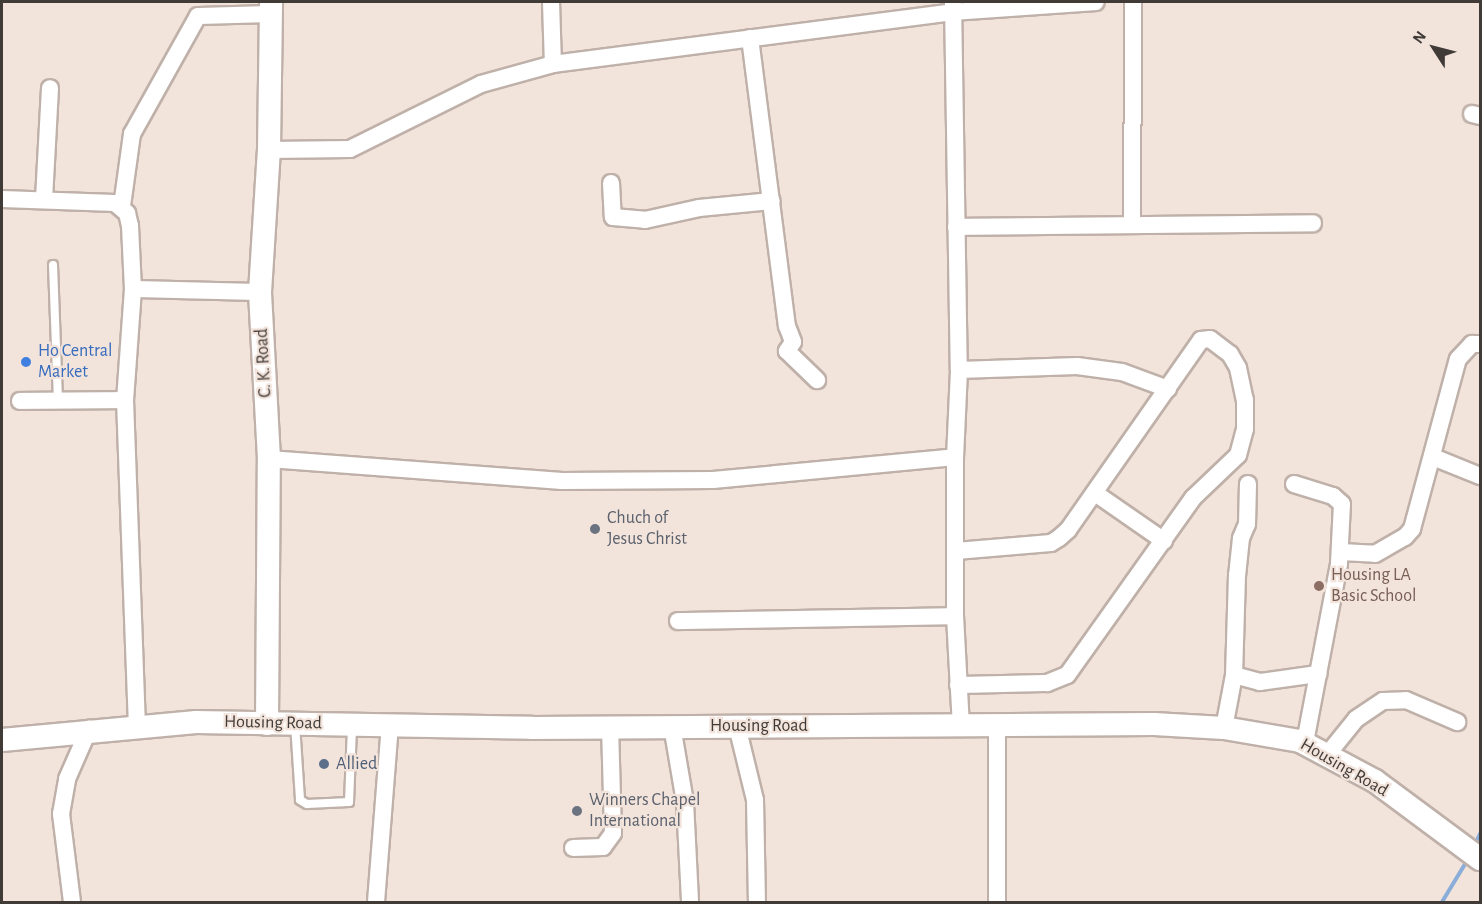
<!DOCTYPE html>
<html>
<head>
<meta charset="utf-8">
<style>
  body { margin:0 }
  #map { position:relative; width:1482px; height:904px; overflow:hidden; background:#f2e3db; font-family:"Alegreya Sans",sans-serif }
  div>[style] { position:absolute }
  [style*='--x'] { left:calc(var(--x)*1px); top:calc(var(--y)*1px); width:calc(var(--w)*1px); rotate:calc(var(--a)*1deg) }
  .stream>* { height:4px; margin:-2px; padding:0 2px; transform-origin:2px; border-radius:2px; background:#8aaed9 }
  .roads { filter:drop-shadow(2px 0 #bfb1a9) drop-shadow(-2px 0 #bfb1a9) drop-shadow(0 2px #bfb1a9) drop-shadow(0 -2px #bfb1a9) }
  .lane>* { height:8px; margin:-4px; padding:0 4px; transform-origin:4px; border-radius:4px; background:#fff }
  .street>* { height:16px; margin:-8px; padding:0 8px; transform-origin:8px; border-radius:8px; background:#fff }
  .secondary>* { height:22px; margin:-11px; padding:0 11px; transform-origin:11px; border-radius:11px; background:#fff }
  .dots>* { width:16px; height:16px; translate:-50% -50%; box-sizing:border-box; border:3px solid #f2e3db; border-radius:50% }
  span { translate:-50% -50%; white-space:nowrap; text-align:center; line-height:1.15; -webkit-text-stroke:4.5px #f2e3db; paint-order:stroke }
  .shop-label { font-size:18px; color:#366cbe }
  .left { translate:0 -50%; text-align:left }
  .street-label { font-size:18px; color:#413b38 }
  .worship-label { font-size:18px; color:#5b616d }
  .education-label { font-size:18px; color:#785e54 }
  .service-label { font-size:18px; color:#4e5e75 }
  .frame { position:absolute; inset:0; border:3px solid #413b38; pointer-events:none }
  .north { position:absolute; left:1404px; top:18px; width:60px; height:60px; -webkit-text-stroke:4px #f2e3db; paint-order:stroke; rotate:306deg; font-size:16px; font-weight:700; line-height:24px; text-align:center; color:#413b38 }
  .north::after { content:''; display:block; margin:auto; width:21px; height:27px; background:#413b38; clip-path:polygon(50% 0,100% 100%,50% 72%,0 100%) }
</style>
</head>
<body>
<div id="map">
  <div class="stream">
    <i style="--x:1475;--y:845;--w:12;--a:-66"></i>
    <i style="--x:1442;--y:902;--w:50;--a:-58.8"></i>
  </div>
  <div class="roads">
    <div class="lane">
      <i style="--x:53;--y:265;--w:134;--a:87.9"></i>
      <i style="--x:295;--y:724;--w:76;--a:86.2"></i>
      <i style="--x:300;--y:800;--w:8;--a:30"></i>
      <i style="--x:307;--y:804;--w:42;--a:-2.7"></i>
      <i style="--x:349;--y:802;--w:76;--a:-87.7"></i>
    </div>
    <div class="street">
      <i style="--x:551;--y:2;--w:62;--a:88.2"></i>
      <i style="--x:953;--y:2;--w:368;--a:89.1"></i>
      <i style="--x:959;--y:370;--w:87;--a:92.6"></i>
      <i style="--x:750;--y:38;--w:290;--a:82.7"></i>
      <i style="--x:787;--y:326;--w:17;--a:69"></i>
      <i style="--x:793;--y:342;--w:11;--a:124"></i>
      <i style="--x:787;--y:351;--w:42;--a:44"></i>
      <i style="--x:1472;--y:114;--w:8;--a:14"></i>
      <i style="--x:269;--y:150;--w:81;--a:-0.7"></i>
      <i style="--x:350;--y:149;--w:146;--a:-26.4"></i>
      <i style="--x:481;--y:84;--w:75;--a:-15.5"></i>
      <i style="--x:553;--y:64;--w:403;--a:-7.4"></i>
      <i style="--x:953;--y:12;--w:143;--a:-4"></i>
      <i style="--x:611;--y:183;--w:34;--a:87"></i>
      <i style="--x:613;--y:217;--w:32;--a:5"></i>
      <i style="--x:645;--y:220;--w:55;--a:-12.5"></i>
      <i style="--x:699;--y:208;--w:73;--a:-5.5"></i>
      <i style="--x:2;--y:199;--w:113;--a:2"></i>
      <i style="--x:115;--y:203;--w:16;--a:40"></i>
      <i style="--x:127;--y:213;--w:13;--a:77"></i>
      <i style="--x:130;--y:226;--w:63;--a:87.3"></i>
      <i style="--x:133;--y:289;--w:111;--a:94.1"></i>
      <i style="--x:125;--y:400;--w:105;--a:179.5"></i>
      <i style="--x:44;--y:199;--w:111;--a:-86.9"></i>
      <i style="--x:122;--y:206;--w:73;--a:-82.1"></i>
      <i style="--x:132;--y:134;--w:135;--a:-60.8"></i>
      <i style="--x:198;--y:16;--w:73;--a:-1.6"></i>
      <i style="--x:1132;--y:222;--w:220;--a:-89.7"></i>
      <i style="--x:956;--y:227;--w:357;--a:-0.6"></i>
      <i style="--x:133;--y:289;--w:127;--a:1.4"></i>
      <i style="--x:959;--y:370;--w:118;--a:-1.9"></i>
      <i style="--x:1077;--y:366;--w:45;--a:7.6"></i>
      <i style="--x:1122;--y:372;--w:49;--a:20.3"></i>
      <i style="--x:125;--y:400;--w:326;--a:87.9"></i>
      <i style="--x:1433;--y:457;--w:51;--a:22"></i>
      <i style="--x:269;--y:459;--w:294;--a:4.3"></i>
      <i style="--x:562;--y:481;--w:151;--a:-0.4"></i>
      <i style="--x:713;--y:480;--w:243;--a:-5.4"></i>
      <i style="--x:955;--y:457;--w:159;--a:90"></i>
      <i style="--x:955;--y:616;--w:111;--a:86.9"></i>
      <i style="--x:1248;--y:484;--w:40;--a:91.4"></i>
      <i style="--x:1247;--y:524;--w:15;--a:113"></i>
      <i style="--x:1241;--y:538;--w:37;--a:96"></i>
      <i style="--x:1237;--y:575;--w:100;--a:91.7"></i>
      <i style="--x:1234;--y:675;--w:27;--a:15"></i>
      <i style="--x:1260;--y:682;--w:59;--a:-7.9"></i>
      <i style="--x:1294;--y:484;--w:41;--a:17.1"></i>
      <i style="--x:1333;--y:496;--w:12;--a:42"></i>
      <i style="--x:1342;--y:504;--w:60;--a:92.9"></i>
      <i style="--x:1339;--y:564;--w:182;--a:100.8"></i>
      <i style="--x:1095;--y:493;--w:84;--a:34.8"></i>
      <i style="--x:956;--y:551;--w:95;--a:-4.8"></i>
      <i style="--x:1051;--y:543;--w:9;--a:-32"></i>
      <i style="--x:1059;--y:538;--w:12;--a:-42"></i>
      <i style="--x:1068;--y:530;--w:232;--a:-55"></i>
      <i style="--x:1201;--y:340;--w:9;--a:-6"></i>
      <i style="--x:1210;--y:339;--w:25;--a:37"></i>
      <i style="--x:1230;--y:354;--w:16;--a:60"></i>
      <i style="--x:1238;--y:368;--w:33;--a:78"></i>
      <i style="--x:1245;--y:400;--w:29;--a:90"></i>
      <i style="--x:1245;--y:429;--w:27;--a:105"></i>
      <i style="--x:1238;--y:455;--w:62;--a:136.3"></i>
      <i style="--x:1193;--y:498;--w:217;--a:125.4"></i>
      <i style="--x:1067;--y:675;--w:22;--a:158"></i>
      <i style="--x:1047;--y:683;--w:89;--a:178.7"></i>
      <i style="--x:1341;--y:552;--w:34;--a:3"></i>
      <i style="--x:1375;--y:554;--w:34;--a:-30"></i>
      <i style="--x:1405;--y:537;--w:11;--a:-49"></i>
      <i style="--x:1412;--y:529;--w:176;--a:-74.9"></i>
      <i style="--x:1458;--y:359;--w:21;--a:-47"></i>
      <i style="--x:1472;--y:344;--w:8;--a:0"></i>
      <i style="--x:678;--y:621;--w:277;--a:-1"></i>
      <i style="--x:672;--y:726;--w:77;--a:80.3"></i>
      <i style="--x:685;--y:802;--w:100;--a:87.1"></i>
      <i style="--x:737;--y:726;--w:76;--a:76.3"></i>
      <i style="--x:755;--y:800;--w:102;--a:88.9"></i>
      <i style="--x:1224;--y:728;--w:54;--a:-79.3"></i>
      <i style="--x:1327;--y:755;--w:46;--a:-51.1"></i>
      <i style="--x:1356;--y:719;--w:32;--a:-34"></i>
      <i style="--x:1383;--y:701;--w:23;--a:-2"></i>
      <i style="--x:1406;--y:700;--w:56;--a:23.3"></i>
      <i style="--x:573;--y:848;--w:30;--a:-2"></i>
      <i style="--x:603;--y:847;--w:17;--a:-54"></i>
      <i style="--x:613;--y:833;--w:105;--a:-91.6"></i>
      <i style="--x:72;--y:902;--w:89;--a:-97.1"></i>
      <i style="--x:61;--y:814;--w:36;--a:-80"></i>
      <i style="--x:67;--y:779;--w:55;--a:-66.3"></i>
      <i style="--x:376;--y:902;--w:179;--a:-85.5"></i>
      <i style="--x:997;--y:902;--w:175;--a:-90"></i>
    </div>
    <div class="secondary">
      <i style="--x:267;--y:724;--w:265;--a:-89.6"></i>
      <i style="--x:269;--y:459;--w:167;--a:-93.1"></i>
      <i style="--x:260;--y:292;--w:142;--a:-86.4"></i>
      <i style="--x:269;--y:150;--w:148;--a:-89.2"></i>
      <i style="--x:2;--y:740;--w:195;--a:-5.3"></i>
      <i style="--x:196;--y:722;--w:336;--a:1"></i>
      <i style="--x:532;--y:728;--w:622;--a:-0.37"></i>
      <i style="--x:1154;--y:724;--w:70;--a:3.3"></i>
      <i style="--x:1224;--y:728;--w:77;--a:9.7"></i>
      <i style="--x:1300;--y:741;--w:85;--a:28.1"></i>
      <i style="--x:1375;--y:781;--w:131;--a:36.6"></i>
    </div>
  </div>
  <div class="dots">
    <i style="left:26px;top:362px;background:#3f7fe0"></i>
    <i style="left:595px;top:529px;background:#6b7280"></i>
    <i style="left:1319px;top:586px;background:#8d6e63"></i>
    <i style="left:324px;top:764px;background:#5c6f8a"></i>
    <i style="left:577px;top:811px;background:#6b7280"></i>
  </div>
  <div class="shop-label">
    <span class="left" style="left:38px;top:362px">Ho Central<br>Market</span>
  </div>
  <div class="street-label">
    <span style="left:264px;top:363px;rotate:-93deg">C. K. Road</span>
    <span style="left:273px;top:723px;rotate:1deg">Housing Road</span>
    <span style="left:759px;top:726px">Housing Road</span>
    <span style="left:1344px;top:768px;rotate:30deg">Housing Road</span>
  </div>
  <div class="worship-label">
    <span class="left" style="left:607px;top:529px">Chuch of<br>Jesus Christ</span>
    <span class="left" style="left:589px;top:811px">Winners Chapel<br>International</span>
  </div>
  <div class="education-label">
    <span class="left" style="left:1331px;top:586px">Housing LA<br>Basic School</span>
  </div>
  <div class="service-label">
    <span class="left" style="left:336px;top:764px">Allied</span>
  </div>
  <div class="frame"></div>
  <div class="north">N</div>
</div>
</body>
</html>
